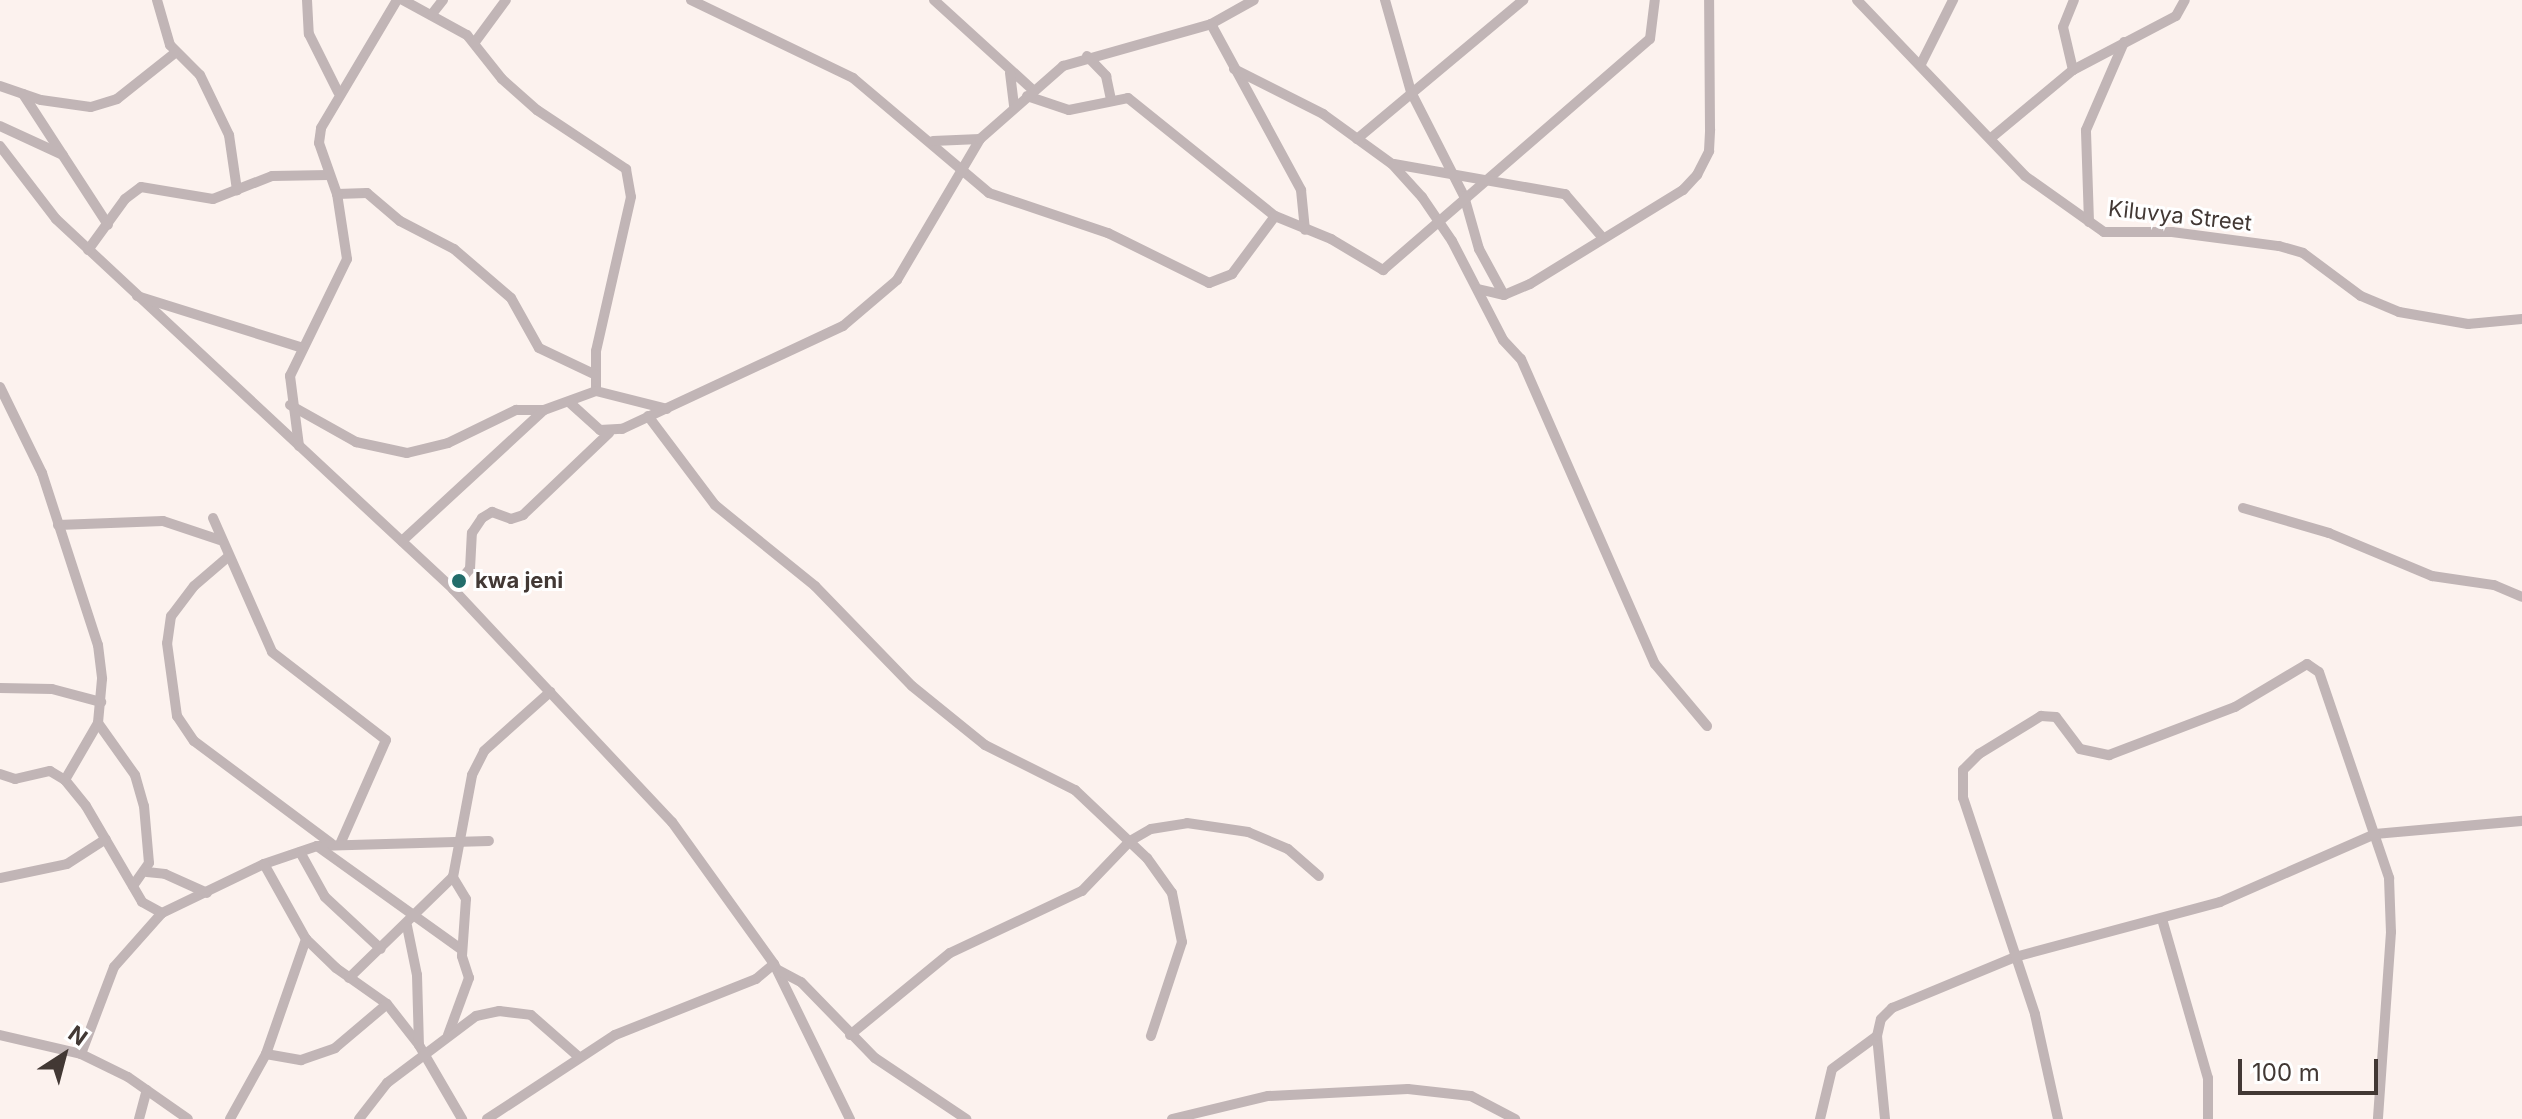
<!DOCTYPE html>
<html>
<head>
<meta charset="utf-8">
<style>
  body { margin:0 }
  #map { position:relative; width:2522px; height:1119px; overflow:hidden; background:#fcf2ee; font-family:Inter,sans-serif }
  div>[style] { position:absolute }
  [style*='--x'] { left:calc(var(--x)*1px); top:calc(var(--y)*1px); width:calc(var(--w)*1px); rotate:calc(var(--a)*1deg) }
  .minor>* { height:10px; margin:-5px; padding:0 5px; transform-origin:5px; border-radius:5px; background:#c1b5b6 }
  .dots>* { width:22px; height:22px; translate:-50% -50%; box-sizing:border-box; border:4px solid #fff; border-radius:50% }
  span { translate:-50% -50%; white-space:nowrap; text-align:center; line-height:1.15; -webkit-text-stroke:6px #fff; paint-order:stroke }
  .street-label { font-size:22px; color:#423834 }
  .poi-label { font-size:22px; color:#423834; font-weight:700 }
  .left { translate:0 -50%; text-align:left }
  .north { position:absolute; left:24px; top:1015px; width:80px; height:80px; -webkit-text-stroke:6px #fff; paint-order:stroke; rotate:36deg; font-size:22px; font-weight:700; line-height:32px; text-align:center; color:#423834 }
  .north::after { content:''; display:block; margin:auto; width:28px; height:36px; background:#423834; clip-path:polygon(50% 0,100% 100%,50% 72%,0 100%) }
  .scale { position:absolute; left:2238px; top:1059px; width:140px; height:36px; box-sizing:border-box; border:4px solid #423834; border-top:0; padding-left:10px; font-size:24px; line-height:28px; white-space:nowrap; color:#423834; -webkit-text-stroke:6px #fff; paint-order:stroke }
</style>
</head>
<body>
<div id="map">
  <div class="minor">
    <i style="--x:157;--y:0;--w:47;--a:73.9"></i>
    <i style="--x:170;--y:45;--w:42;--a:45"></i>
    <i style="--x:200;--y:75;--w:67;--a:64.2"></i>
    <i style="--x:229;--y:135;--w:56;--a:81.7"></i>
    <i style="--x:307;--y:0;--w:34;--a:87"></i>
    <i style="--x:309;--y:34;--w:65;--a:63.4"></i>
    <i style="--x:403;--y:0;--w:73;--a:28.7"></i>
    <i style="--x:467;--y:35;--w:56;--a:51.5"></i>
    <i style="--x:502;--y:79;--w:47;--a:41.5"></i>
    <i style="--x:537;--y:110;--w:107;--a:33.5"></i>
    <i style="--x:626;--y:169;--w:28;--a:80"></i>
    <i style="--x:631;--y:197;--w:158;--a:102.8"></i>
    <i style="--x:596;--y:351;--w:40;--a:90"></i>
    <i style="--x:691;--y:0;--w:180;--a:25.7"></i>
    <i style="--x:853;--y:78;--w:178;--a:40.2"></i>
    <i style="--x:989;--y:193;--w:126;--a:18.6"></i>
    <i style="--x:1108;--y:233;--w:113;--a:26.3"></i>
    <i style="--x:1209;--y:283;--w:25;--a:-21"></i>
    <i style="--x:1232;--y:274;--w:72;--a:-53.4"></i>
    <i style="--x:934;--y:0;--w:135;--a:42.3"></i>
    <i style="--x:1385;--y:0;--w:96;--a:74.2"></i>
    <i style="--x:1411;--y:92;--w:117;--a:63"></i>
    <i style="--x:1464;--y:196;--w:55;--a:74.2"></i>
    <i style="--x:1479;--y:249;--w:52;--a:61.5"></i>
    <i style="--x:1857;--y:0;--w:243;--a:46.3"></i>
    <i style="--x:2025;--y:176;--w:97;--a:35.3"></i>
    <i style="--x:2104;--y:232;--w:68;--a:0"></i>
    <i style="--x:2172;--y:232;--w:108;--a:7.5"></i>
    <i style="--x:2279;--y:246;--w:25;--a:16"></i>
    <i style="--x:2303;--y:253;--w:72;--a:36.6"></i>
    <i style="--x:2361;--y:296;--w:41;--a:22.8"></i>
    <i style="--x:2399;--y:312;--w:70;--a:9.9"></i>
    <i style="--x:2468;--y:324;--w:54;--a:-5.3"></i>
    <i style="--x:432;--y:14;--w:18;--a:-52"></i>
    <i style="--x:1211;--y:24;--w:189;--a:61.5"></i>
    <i style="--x:1301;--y:190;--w:40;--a:84.3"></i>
    <i style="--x:475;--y:42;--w:52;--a:-53.6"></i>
    <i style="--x:1087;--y:56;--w:28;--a:46"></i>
    <i style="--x:1106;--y:76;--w:24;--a:78"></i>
    <i style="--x:1921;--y:64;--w:72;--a:-63.4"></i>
    <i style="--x:1234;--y:69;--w:100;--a:26.8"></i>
    <i style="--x:1323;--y:114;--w:85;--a:35.9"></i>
    <i style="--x:1392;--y:164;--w:45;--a:47.7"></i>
    <i style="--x:1422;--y:197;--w:53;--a:55.7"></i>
    <i style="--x:1452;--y:241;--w:111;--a:62.7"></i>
    <i style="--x:1503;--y:340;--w:26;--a:47"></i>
    <i style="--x:1521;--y:359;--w:333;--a:66.3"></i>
    <i style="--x:1655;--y:664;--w:81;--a:50"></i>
    <i style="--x:2073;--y:70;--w:44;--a:-103.1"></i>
    <i style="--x:2063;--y:27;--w:29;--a:-68"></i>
    <i style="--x:1010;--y:73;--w:34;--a:83"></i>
    <i style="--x:0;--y:86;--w:43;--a:18.9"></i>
    <i style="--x:41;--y:100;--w:50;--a:8"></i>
    <i style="--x:91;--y:107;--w:27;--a:-17"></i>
    <i style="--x:117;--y:99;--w:75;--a:-38.5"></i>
    <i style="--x:23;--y:94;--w:156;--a:57"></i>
    <i style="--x:1027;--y:96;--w:44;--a:18.4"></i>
    <i style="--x:1069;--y:110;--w:60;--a:-11.5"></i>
    <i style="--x:1128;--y:98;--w:189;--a:38.8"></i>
    <i style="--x:1275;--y:216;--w:61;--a:22.3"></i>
    <i style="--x:1331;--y:239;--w:61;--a:30.8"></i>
    <i style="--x:1383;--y:270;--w:353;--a:-40.9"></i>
    <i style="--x:1650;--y:39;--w:39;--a:-83"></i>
    <i style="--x:0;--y:126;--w:69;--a:24.7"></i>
    <i style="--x:1991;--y:138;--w:107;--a:-39.7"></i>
    <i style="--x:2073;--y:70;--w:116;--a:-27.7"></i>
    <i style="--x:2176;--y:16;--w:18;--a:-61"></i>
    <i style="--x:1357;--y:139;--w:217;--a:-39.9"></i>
    <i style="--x:933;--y:141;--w:47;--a:-2.4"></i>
    <i style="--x:0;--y:146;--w:92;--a:52.5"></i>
    <i style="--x:56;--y:219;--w:543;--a:42.98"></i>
    <i style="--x:453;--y:589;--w:320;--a:46.8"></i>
    <i style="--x:672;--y:822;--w:175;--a:54.3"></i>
    <i style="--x:774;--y:964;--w:173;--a:63.9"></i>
    <i style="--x:1394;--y:164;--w:174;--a:10"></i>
    <i style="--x:1565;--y:194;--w:58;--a:49.2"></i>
    <i style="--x:337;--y:194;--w:30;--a:-2"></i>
    <i style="--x:367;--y:193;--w:43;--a:40.3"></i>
    <i style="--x:400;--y:221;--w:61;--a:27.4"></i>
    <i style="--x:454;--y:249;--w:75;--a:40.7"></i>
    <i style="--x:511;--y:298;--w:57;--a:60.8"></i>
    <i style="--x:539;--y:348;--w:63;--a:25.3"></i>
    <i style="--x:2089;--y:222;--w:92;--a:-91.9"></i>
    <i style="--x:2086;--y:130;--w:96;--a:-66.6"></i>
    <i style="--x:88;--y:250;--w:63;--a:-54"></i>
    <i style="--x:125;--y:199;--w:20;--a:-37"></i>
    <i style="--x:141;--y:187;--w:73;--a:9.5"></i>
    <i style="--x:213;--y:199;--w:63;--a:-21.3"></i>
    <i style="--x:272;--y:176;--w:57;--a:-1"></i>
    <i style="--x:1478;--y:289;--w:27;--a:13"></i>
    <i style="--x:1504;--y:295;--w:28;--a:-23"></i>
    <i style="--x:1530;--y:284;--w:180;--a:-31.6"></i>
    <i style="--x:1683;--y:190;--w:21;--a:-47"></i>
    <i style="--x:1697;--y:175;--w:27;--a:-63"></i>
    <i style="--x:1709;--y:151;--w:22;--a:-87"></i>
    <i style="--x:1710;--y:129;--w:129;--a:-90.4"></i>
    <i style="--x:137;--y:296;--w:171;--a:17.4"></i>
    <i style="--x:0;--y:387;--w:96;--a:64"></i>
    <i style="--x:42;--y:473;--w:181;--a:72"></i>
    <i style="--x:98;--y:645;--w:34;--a:83"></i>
    <i style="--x:102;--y:679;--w:44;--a:95.2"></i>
    <i style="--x:98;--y:723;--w:66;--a:120.1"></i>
    <i style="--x:569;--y:402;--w:42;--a:42.1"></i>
    <i style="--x:600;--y:430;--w:22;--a:-3"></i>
    <i style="--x:622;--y:429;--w:244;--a:-25"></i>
    <i style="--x:843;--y:326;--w:71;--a:-40.4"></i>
    <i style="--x:897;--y:280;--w:164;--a:-59.5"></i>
    <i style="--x:980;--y:139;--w:111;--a:-41.3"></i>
    <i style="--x:1063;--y:66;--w:154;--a:-15.8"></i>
    <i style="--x:1211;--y:24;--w:49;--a:-29.2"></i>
    <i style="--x:290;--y:405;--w:76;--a:29.3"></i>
    <i style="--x:356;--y:442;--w:52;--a:12.2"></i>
    <i style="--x:407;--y:453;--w:42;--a:-13.7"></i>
    <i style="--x:448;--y:443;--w:76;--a:-25.9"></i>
    <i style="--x:516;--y:410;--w:28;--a:0"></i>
    <i style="--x:648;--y:416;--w:111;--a:53"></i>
    <i style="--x:715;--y:505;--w:129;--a:39"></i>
    <i style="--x:815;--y:586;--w:139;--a:45.9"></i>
    <i style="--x:912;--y:686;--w:94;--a:38.9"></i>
    <i style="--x:985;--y:745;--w:101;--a:26.6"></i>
    <i style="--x:1075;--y:790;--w:99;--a:43.4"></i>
    <i style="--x:1147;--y:858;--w:43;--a:54.5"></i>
    <i style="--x:1172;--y:893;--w:50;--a:78.5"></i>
    <i style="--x:1182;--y:942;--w:99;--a:108.3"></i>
    <i style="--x:299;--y:446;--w:71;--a:-97.3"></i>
    <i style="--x:290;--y:376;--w:130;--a:-64"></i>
    <i style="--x:347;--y:259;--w:66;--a:-98.7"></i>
    <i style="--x:337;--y:194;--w:54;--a:-109.4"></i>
    <i style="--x:319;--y:143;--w:15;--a:-82"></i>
    <i style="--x:321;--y:128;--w:149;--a:-59.3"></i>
    <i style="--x:2243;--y:508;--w:90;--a:16.2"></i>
    <i style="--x:2329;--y:533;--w:112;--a:22.7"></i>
    <i style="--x:2432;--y:576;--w:63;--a:8.3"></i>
    <i style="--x:2494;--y:585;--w:30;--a:23"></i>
    <i style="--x:213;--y:518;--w:146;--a:66.2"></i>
    <i style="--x:272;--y:652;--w:144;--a:37.7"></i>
    <i style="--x:386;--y:740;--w:111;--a:113.8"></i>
    <i style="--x:58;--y:525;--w:105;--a:-2.2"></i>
    <i style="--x:163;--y:521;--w:60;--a:18.4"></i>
    <i style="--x:402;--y:541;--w:193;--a:-42.7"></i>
    <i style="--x:544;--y:410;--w:55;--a:-20.1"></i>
    <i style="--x:596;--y:391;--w:73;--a:14.2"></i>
    <i style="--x:229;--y:556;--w:46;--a:139.4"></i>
    <i style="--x:194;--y:586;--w:38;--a:127"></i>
    <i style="--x:171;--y:616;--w:27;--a:98"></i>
    <i style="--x:167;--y:643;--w:74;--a:82.2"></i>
    <i style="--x:177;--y:716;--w:30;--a:56"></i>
    <i style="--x:194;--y:741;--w:171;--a:36.7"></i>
    <i style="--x:453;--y:589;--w:26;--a:-50"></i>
    <i style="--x:470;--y:569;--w:36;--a:-87"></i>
    <i style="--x:472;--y:533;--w:18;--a:-56"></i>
    <i style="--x:482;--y:518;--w:12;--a:-31"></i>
    <i style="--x:492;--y:512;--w:20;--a:20"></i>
    <i style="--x:511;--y:519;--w:13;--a:-18"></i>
    <i style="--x:523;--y:515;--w:119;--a:-43.6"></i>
    <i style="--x:0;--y:688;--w:52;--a:1.1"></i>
    <i style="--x:52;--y:689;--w:51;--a:14.9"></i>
    <i style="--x:98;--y:723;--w:64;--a:54.6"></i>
    <i style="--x:135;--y:775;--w:32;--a:74"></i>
    <i style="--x:144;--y:806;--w:57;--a:85"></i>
    <i style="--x:149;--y:863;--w:28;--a:125"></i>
    <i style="--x:0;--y:774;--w:16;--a:18"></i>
    <i style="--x:15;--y:779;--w:36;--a:-13"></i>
    <i style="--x:50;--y:771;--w:17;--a:31"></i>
    <i style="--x:65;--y:780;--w:33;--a:51"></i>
    <i style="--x:86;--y:806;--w:111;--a:59.7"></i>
    <i style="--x:142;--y:902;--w:23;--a:29"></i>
    <i style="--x:162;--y:913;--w:113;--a:-25.7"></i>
    <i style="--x:264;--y:864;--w:56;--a:-18.8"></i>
    <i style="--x:317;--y:846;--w:172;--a:-1.7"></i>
    <i style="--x:317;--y:846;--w:178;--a:35.6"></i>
    <i style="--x:300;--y:852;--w:51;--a:60.9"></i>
    <i style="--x:325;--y:897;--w:76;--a:42.9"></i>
    <i style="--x:264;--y:864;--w:86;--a:60.8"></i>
    <i style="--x:306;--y:939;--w:42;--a:44"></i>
    <i style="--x:336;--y:968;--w:62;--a:35.2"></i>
    <i style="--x:387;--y:1004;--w:52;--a:52"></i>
    <i style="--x:419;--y:1045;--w:86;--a:59.8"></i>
    <i style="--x:147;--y:872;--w:18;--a:6"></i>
    <i style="--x:165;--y:874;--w:46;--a:24.3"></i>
    <i style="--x:0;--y:878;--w:68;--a:-11.8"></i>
    <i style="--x:67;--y:864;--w:46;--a:-32.7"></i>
    <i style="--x:2162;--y:919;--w:166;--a:73.9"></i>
    <i style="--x:2208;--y:1078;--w:41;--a:90"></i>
    <i style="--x:407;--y:926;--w:50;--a:78.5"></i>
    <i style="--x:417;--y:975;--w:70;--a:88.4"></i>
    <i style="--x:778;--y:970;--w:26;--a:28"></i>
    <i style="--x:801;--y:982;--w:106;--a:45.8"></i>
    <i style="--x:875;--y:1058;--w:110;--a:33.8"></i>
    <i style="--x:349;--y:978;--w:145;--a:-44.2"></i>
    <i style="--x:0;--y:1035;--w:83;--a:13.2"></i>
    <i style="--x:81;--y:1054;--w:52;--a:26.1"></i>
    <i style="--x:128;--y:1077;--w:73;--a:35"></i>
    <i style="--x:448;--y:1035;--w:61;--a:-69.8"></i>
    <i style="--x:469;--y:978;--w:23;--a:-108"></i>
    <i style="--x:462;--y:956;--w:57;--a:-86"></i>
    <i style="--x:466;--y:899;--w:26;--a:-121"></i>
    <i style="--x:453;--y:877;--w:104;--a:-79.4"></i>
    <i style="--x:472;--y:775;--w:27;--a:-63"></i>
    <i style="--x:484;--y:751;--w:89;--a:-41.8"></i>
    <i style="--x:850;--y:1035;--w:129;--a:-39.4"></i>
    <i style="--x:950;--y:953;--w:146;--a:-25.2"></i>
    <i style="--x:1082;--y:891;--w:69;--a:-46.2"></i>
    <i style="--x:1130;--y:841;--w:24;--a:-30"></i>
    <i style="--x:1151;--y:829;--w:36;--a:-9"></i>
    <i style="--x:1187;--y:823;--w:62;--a:8.4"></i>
    <i style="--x:1248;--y:832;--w:43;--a:23"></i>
    <i style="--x:1288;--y:849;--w:41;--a:41.1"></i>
    <i style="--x:81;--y:1054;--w:93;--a:-69.2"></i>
    <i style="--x:114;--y:967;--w:72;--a:-48.4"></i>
    <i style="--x:266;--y:1054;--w:36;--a:10"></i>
    <i style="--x:301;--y:1060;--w:36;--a:-19"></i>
    <i style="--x:335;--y:1048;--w:68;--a:-40.2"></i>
    <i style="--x:139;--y:1119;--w:30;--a:-75"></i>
    <i style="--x:230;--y:1119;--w:74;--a:-61"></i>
    <i style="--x:266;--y:1054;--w:122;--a:-70.8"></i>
    <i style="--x:359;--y:1119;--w:46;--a:-52.1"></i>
    <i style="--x:387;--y:1083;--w:111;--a:-37"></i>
    <i style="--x:476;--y:1016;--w:24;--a:-12"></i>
    <i style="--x:499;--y:1011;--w:32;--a:7"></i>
    <i style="--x:531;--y:1015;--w:64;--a:41.2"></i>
    <i style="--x:487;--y:1119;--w:153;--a:-33.3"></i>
    <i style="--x:615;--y:1035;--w:152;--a:-21.7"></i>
    <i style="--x:756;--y:979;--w:23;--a:-40"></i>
    <i style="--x:1172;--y:1119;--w:99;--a:-13.5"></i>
    <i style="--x:1268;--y:1096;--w:140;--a:-2.9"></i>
    <i style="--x:1408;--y:1089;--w:63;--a:6.3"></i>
    <i style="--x:1471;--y:1096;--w:50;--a:27.6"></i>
    <i style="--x:1820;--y:1119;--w:51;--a:-76.5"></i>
    <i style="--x:1832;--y:1069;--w:56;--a:-36.3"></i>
    <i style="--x:1885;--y:1119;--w:83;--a:-95.5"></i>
    <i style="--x:1877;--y:1036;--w:17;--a:-77"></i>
    <i style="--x:1881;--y:1019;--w:16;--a:-45"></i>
    <i style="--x:1892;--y:1008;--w:133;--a:-22.5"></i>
    <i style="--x:2015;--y:957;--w:212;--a:-15"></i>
    <i style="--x:2220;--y:902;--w:169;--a:-23.7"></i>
    <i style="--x:2375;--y:834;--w:148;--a:-5.1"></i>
    <i style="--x:2058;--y:1119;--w:107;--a:-102.4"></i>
    <i style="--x:2035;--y:1014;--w:228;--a:-108.4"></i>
    <i style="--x:1963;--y:798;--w:28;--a:-90"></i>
    <i style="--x:1963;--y:770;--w:23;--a:-45"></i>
    <i style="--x:1979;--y:754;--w:73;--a:-31.5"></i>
    <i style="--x:2041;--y:716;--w:15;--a:4"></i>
    <i style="--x:2056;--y:717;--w:40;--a:53"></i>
    <i style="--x:2080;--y:749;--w:30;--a:12"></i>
    <i style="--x:2109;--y:755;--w:135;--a:-20.9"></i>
    <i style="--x:2235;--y:707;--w:84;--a:-30.8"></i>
    <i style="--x:2307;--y:664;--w:14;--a:34"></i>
    <i style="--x:2319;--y:672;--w:218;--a:71.2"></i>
    <i style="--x:2389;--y:878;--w:54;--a:87.9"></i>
    <i style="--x:2391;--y:932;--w:187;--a:94"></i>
  </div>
  <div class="dots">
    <i style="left:459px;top:581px;background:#226d6b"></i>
  </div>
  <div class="street-label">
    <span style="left:2180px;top:216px;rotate:6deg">Kiluvya Street</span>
  </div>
  <div class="poi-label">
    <span class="left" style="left:475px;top:581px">kwa jeni</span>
  </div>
  <div class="north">N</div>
  <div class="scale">100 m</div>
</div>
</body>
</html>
